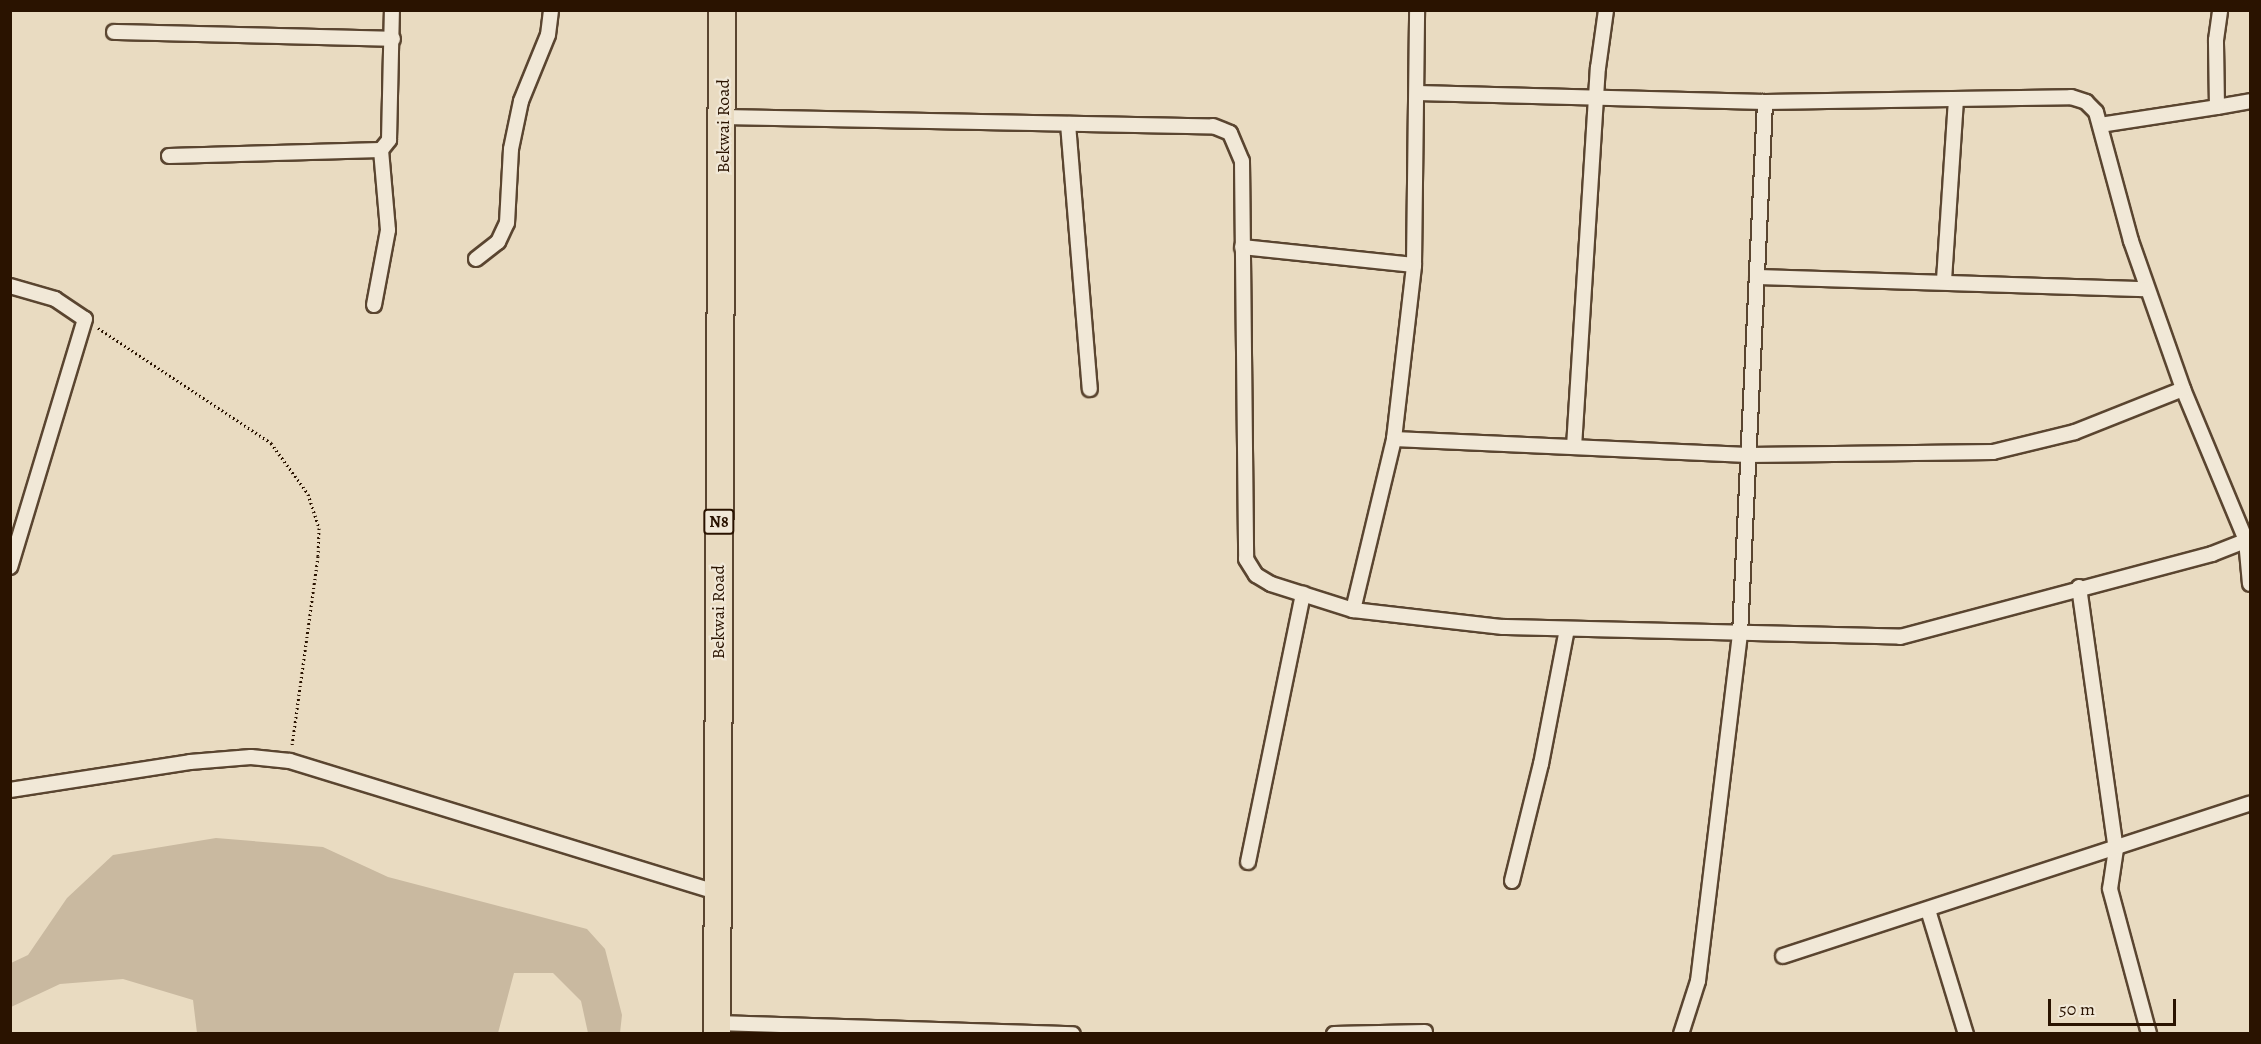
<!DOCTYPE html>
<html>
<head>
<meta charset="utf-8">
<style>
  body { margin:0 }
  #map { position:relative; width:2261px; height:1044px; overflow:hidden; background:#e9dbc1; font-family:Alegreya,serif }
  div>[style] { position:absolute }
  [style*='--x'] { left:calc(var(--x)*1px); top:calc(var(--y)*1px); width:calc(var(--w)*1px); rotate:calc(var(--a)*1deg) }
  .green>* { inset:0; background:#c9b9a0 }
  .path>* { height:3px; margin-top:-1.5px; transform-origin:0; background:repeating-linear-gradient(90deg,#2a1300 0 1.5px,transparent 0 4.5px) }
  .roads { filter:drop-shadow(2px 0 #5a4530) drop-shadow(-2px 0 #5a4530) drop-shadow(0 2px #5a4530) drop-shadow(0 -2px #5a4530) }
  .street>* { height:14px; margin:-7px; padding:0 7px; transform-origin:7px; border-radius:7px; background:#f1e8d7 }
  .highway>* { height:26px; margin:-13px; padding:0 13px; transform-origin:13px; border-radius:13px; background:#e9dbc1 }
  span { translate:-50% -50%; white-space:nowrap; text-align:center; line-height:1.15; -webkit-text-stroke:4.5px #f1e8d7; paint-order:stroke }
  .shield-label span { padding:2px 4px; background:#f1e8d7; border:2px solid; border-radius:4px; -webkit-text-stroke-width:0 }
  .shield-label { font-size:16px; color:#2a1300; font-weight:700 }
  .street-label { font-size:18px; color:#2a1300 }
  .frame { position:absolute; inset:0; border:12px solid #2a1300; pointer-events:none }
  .scale { position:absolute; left:2048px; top:999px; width:128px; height:27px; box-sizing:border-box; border:3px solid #2a1300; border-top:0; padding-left:8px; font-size:18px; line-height:21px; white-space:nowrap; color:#2a1300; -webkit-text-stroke:4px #f1e8d7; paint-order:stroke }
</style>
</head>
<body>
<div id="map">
  <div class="green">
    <i style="clip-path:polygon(216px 838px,323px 847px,388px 877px,587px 929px,605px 949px,622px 1015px,620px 1033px,588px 1033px,581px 1001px,553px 973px,514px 973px,498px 1033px,197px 1033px,193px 1000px,123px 979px,60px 984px,11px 1007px,11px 963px,28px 955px,67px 898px,113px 855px)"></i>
  </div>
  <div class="path">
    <i style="--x:98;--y:328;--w:208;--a:33.6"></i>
    <i style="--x:271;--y:443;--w:63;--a:54"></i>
    <i style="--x:308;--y:494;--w:36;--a:72"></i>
    <i style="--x:319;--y:528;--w:28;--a:92"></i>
    <i style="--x:318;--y:556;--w:193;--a:97.8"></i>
  </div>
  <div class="roads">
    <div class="street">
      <i style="--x:114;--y:32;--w:279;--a:1.4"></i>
      <i style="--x:1417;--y:93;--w:348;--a:1.5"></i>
      <i style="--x:1765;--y:102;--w:306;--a:-0.9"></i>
      <i style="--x:2071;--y:97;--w:16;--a:18"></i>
      <i style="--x:2086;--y:102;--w:14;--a:45"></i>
      <i style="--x:2096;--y:112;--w:134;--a:74.8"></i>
      <i style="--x:2131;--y:241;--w:157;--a:70.6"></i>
      <i style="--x:2183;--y:389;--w:164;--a:67.4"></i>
      <i style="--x:2246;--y:540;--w:44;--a:84.8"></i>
      <i style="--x:2217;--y:107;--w:34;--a:-10"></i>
      <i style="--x:723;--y:117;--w:490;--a:1.1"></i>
      <i style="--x:1213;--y:126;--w:18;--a:22"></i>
      <i style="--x:1230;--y:133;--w:30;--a:67"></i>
      <i style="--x:1242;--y:161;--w:398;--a:89.4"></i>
      <i style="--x:1246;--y:559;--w:19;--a:58"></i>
      <i style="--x:1256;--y:575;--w:17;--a:31"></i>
      <i style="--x:1271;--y:584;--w:86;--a:17.6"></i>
      <i style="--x:1353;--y:610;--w:151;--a:6.5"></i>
      <i style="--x:1503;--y:627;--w:397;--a:1.4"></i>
      <i style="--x:1900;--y:637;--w:323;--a:-14.9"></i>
      <i style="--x:2212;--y:554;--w:41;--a:-21.5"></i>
      <i style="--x:1068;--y:124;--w:266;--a:85.3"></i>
      <i style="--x:2100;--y:125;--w:118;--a:-8.7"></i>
      <i style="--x:2217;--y:107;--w:67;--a:-90.9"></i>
      <i style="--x:2216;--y:40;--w:30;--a:-82"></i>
      <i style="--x:169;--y:156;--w:212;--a:-1.6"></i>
      <i style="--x:381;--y:150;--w:13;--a:-51"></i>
      <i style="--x:389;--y:140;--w:130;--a:-88.7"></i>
      <i style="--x:1242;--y:247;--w:173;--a:6"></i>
      <i style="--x:476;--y:259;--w:28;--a:-38"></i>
      <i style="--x:498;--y:242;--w:21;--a:-65"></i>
      <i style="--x:507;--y:223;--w:74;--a:-86.9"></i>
      <i style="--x:511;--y:149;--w:49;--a:-78.2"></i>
      <i style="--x:521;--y:101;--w:71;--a:-67.8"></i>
      <i style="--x:548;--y:35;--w:25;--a:-83"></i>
      <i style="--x:1757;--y:277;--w:390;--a:1.8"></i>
      <i style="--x:1944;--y:280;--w:181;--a:-86.2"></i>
      <i style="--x:10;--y:286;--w:47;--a:16.1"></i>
      <i style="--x:55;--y:299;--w:36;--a:34"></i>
      <i style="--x:85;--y:319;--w:259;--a:106.8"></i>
      <i style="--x:374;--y:305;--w:76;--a:-79.4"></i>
      <i style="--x:388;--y:230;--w:80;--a:-95"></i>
      <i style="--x:1394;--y:439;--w:354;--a:2.6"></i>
      <i style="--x:1748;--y:455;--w:245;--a:-0.7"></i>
      <i style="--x:1993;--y:452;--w:84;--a:-13.7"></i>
      <i style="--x:2075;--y:432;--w:116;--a:-21.7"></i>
      <i style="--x:1574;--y:447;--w:380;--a:-86.4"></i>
      <i style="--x:1598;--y:68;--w:59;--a:-82.1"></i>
      <i style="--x:2079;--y:587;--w:265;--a:82"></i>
      <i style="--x:2116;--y:849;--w:40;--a:98.5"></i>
      <i style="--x:2110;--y:889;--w:150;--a:74.9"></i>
      <i style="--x:1353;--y:610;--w:176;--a:-76.5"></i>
      <i style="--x:1394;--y:439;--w:175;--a:-83.4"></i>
      <i style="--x:1414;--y:265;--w:255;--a:-89.3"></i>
      <i style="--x:10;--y:790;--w:182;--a:-8.8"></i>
      <i style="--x:190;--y:762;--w:61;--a:-4.7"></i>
      <i style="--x:251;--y:757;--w:39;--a:6"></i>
      <i style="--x:290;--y:761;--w:445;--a:17.1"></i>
      <i style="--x:1248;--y:862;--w:274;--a:-78.4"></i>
      <i style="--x:1512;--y:881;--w:121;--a:-76.1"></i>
      <i style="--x:1541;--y:764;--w:137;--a:-79.1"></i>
      <i style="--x:1928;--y:910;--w:130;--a:73"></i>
      <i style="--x:1783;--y:956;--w:491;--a:-18.1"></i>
      <i style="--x:717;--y:1023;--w:356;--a:1.8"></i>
      <i style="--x:1334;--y:1034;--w:91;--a:-1.3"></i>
      <i style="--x:1681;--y:1034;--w:56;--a:-72.2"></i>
      <i style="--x:1698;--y:981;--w:349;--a:-83.1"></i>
      <i style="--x:1740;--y:635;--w:534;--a:-87.31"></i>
    </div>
    <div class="highway">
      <i style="--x:717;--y:1034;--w:1024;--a:-89.72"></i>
    </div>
  </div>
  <div class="shield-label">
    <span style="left:719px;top:522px">N8</span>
  </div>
  <div class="street-label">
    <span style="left:723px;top:126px;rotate:-90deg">Bekwai Road</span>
    <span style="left:718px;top:612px;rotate:-90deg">Bekwai Road</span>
  </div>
  <div class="frame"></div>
  <div class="scale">50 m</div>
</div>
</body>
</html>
